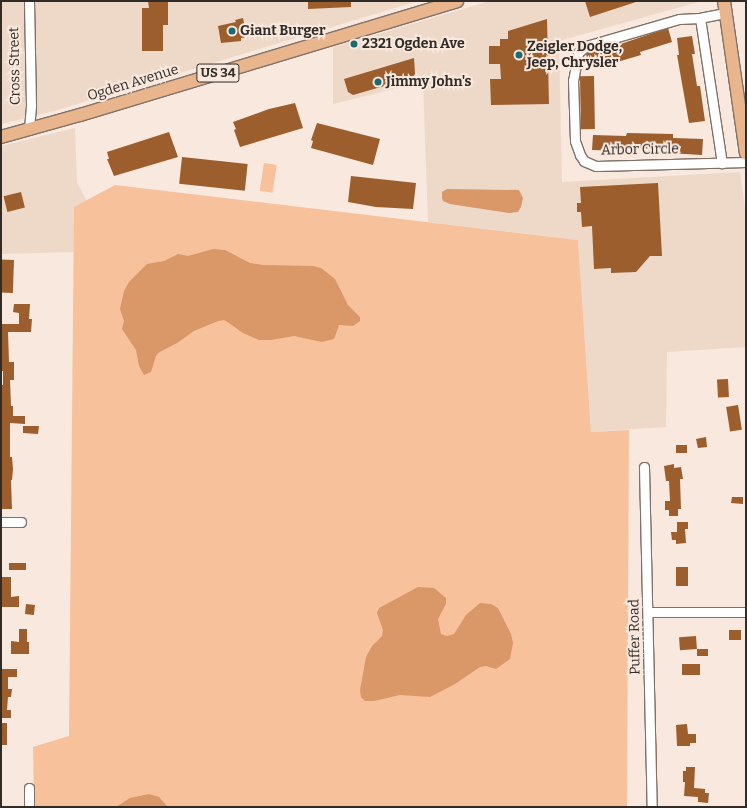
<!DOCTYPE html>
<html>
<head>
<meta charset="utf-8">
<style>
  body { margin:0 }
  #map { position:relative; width:747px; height:808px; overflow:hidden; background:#f8e8dd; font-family:Bitter,serif }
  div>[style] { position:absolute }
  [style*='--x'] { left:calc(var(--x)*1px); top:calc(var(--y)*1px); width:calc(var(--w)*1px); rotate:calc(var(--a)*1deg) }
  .built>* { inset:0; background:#eed9c9 }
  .green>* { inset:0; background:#f7c19c; transform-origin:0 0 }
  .water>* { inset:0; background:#da9767 }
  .building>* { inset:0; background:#9c5e2d; transform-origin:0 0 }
  .roads { filter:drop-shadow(1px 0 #7f7168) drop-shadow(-1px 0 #7f7168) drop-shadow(0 1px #7f7168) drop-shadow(0 -1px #7f7168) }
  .minor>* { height:9px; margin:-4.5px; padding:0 4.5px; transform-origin:4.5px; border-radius:4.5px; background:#fff }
  .major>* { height:12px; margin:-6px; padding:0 6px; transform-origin:6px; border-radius:6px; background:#e8b58c }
  .dots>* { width:11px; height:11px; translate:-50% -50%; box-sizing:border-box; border:2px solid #f8e8dd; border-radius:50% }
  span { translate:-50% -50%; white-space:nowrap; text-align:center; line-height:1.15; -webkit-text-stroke:4px #f8e8dd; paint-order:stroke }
  .shield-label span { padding:1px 3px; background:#f8e8dd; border:1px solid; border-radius:3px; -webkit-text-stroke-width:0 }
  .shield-label { font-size:13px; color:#322c28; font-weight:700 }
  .poi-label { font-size:14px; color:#322c28; font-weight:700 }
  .left { translate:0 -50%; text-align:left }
  .street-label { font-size:14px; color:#322c28 }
  .frame { position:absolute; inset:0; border:2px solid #322c28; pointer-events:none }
</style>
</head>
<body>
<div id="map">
  <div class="built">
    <i style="clip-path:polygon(1px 1px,418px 1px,54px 111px,1px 124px)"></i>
    <i style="clip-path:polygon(490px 1px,702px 1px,559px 41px,562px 182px,740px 172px,746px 214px,746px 347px,667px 352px,666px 427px,591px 432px,578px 240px,428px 222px,423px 82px,333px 104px,333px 47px)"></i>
    <i style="clip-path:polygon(75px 128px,77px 183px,87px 201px,74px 208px,74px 252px,1px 254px,1px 146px)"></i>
  </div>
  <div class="green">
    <i style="left:264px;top:163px;width:13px;height:28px;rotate:9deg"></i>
    <i style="clip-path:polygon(115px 185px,578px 240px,591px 432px,629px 430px,627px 807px,34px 807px,33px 747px,69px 736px,74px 207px)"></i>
  </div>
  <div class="water">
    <i style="clip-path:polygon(447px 189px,519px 190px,523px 198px,521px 207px,518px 212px,509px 213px,450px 204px,443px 201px,442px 198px,442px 192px)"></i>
    <i style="clip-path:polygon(213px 249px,225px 250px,250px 263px,263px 265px,313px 266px,321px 268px,335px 279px,348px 305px,360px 317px,360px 321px,353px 326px,339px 325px,334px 339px,322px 342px,294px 336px,271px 340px,259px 340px,243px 333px,229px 323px,224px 320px,218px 321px,194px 331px,177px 343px,158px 353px,156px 356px,151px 372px,144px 375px,139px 366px,136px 350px,122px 329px,124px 321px,120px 309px,124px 291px,129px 282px,147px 264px,164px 261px,178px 254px,188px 256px)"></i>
    <i style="clip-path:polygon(418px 587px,434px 588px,446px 598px,446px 604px,438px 619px,441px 634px,447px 636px,454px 634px,466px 615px,480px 603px,491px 604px,498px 608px,511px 634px,513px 643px,510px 659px,496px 669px,486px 666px,480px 667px,455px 684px,430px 697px,400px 695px,374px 701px,365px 701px,361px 697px,360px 690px,366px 657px,372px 646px,382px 636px,383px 630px,377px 613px,379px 608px)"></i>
    <i style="clip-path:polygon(149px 794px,159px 797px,168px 807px,116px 807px,130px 798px)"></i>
  </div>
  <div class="building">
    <i style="clip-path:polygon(148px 1px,168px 1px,168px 25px,163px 25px,163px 51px,142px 51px,142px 8px,149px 8px)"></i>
    <i style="clip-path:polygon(308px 1px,351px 1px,351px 7px,308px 9px)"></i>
    <i style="clip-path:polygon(585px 1px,636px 1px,636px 2px,590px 17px)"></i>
    <i style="clip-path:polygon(243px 18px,247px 37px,241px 38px,241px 41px,221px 43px,218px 26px,236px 22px,235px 20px)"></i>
    <i style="clip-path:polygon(547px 19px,549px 104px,491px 105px,490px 79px,501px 79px,500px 64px,489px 64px,489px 46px,500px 46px,500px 39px,508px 39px,508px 31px)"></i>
    <i style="clip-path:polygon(668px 28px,672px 42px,640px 52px,641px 55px,607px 65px,606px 63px,590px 68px,586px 54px,589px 51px,603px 47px,603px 50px)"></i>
    <i style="clip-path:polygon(692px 36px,695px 54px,692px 54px,697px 86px,700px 86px,705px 121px,689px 123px,677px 55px,679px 55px,677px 38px)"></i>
    <i style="clip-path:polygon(414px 58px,415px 74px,412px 78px,353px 95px,348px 92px,344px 79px)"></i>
    <i style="left:594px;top:76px;width:53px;height:14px;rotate:89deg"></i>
    <i style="clip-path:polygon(295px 103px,303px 128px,240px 147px,234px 130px,236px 129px,233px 122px,269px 109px)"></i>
    <i style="clip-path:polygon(317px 123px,380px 139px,373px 165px,311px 148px,313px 141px,311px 140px)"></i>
    <i style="clip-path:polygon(169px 132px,178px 157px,114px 176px,107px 159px,109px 159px,107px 152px)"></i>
    <i style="clip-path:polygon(627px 133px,673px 134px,673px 138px,703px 139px,702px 155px,667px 153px,667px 149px,628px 148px,628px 151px,592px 150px,593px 135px,626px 136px)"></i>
    <i style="left:182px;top:157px;width:66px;height:27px;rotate:6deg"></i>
    <i style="clip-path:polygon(351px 176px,416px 183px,413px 209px,376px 207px,348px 202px)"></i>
    <i style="clip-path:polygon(658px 183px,662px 256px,650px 256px,636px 272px,611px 273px,611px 268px,594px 269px,592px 226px,582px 227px,581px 212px,577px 212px,577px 203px,581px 203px,580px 187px)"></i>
    <i style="left:21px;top:192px;width:16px;height:18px;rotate:76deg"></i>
    <i style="left:14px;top:260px;width:33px;height:13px;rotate:92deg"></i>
    <i style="clip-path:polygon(14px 304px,30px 304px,29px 319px,32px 319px,31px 332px,8px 332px,9px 362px,14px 362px,14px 380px,10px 380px,11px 406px,13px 406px,13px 416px,25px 416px,25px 424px,10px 423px,10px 457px,12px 457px,13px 469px,12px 480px,11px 480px,12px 509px,1px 509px,1px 385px,3px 385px,3px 371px,1px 371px,1px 324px,19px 324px,19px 313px,13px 312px)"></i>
    <i style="left:728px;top:379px;width:18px;height:11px;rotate:87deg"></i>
    <i style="left:738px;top:405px;width:25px;height:12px;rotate:81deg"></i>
    <i style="clip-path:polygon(23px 426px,39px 426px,38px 434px,23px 433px)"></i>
    <i style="clip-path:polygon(706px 437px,707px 447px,698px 448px,696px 439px)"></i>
    <i style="left:676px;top:445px;width:11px;height:8px"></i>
    <i style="clip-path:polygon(674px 464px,674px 468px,681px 467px,683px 479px,680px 479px,681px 509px,678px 509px,678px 516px,669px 516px,669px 510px,665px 510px,665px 501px,670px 501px,669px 481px,666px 481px,664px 466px)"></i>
    <i style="clip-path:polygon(732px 497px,743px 497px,743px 504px,731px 503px)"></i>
    <i style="clip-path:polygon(677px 522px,688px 522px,688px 529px,685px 529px,686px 543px,676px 544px,676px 540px,672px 540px,671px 532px,677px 532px)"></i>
    <i style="left:9px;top:563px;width:17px;height:7px"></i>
    <i style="left:676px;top:567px;width:12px;height:19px"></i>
    <i style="clip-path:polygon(1px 577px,11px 577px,11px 597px,19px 596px,19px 607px,1px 607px)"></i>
    <i style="left:26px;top:604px;width:9px;height:10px;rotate:6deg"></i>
    <i style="clip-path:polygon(19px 629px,27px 629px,27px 642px,29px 642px,29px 654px,11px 654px,11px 641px,19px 642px)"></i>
    <i style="left:729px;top:630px;width:12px;height:10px"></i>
    <i style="left:696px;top:636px;width:13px;height:17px;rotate:86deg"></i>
    <i style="left:697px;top:649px;width:11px;height:7px"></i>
    <i style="left:682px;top:664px;width:18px;height:11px"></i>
    <i style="clip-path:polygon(1px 669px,17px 669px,17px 677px,8px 677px,8px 689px,12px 689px,11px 697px,8px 697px,7px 710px,11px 710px,11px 718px,1px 718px)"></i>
    <i style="left:1px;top:723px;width:6px;height:22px"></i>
    <i style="clip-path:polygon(687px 724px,688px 734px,696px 734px,696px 743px,690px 743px,690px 746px,677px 746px,676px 725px)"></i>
    <i style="clip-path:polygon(686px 767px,695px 767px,694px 788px,705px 789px,705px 793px,709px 793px,708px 803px,698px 802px,698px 797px,684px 796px,685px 782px,683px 782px,683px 771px,686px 771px)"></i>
  </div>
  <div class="roads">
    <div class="minor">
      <i style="--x:29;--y:1;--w:105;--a:88.9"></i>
      <i style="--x:31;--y:106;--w:24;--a:95"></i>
      <i style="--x:725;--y:13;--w:25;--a:169"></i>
      <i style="--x:700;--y:18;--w:21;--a:177"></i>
      <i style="--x:679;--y:19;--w:97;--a:163.8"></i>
      <i style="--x:586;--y:46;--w:11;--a:139"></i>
      <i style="--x:578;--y:53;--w:27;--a:100"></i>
      <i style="--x:573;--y:80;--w:61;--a:88.1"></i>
      <i style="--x:575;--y:141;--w:15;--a:70"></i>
      <i style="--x:580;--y:155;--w:7;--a:56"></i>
      <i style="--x:584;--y:161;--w:13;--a:23"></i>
      <i style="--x:596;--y:166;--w:150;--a:-1.5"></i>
      <i style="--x:700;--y:18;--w:147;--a:81.4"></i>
      <i style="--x:644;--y:467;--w:340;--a:88.7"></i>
      <i style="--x:1;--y:522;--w:20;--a:0"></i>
      <i style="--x:649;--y:612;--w:97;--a:0"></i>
      <i style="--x:29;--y:788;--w:19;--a:90"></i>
    </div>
    <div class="major">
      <i style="--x:724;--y:1;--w:154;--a:81.8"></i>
      <i style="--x:1;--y:137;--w:82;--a:-15.6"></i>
      <i style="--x:80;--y:115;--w:394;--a:-16.8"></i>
    </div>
  </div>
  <div class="dots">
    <i style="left:232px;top:31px;background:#1d6971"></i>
    <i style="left:354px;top:44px;background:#1d6971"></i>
    <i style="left:519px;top:55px;background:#1d6971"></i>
    <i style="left:378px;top:82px;background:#1d6971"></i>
  </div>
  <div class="shield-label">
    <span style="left:218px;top:73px">US 34</span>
  </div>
  <div class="poi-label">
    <span class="left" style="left:240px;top:31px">Giant Burger</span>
    <span class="left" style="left:362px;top:44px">2321 Ogden Ave</span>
    <span class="left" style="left:527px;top:55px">Zeigler Dodge,<br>Jeep, Chrysler</span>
    <span class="left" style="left:386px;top:82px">Jimmy John's</span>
  </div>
  <div class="street-label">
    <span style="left:15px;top:66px;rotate:-91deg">Cross Street</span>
    <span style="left:133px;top:83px;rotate:-17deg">Ogden Avenue</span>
    <span style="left:640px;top:150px;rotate:-1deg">Arbor Circle</span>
    <span style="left:635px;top:637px;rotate:-91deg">Puffer Road</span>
  </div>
  <div class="frame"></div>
</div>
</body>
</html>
